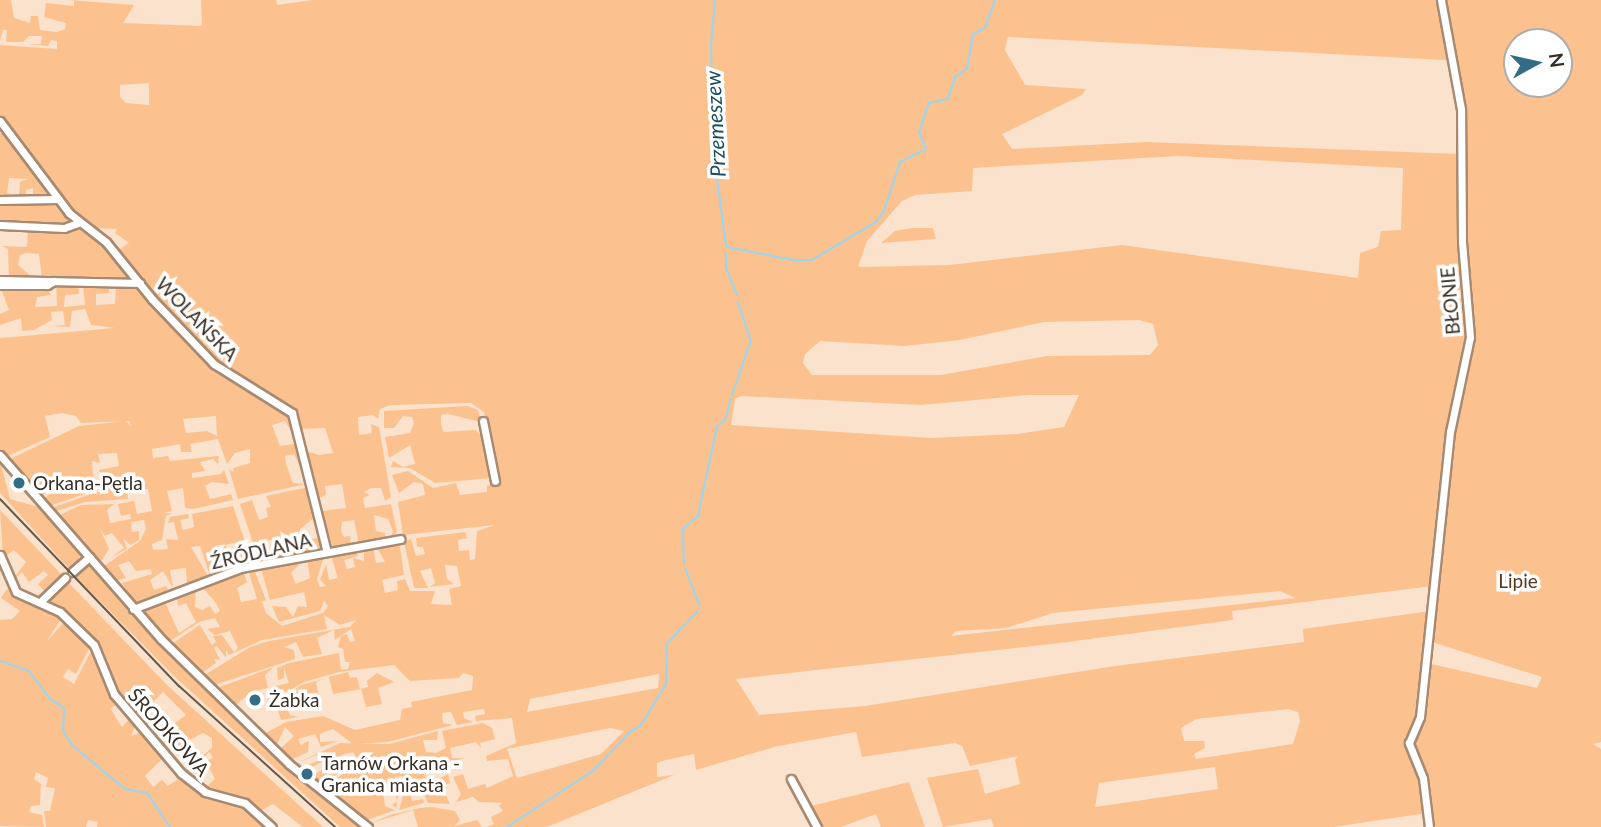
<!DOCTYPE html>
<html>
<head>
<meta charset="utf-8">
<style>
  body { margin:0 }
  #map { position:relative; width:1601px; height:827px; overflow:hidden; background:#fbe2cd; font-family:Lato,sans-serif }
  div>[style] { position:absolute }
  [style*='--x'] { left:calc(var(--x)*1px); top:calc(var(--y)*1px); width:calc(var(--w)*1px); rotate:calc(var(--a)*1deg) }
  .green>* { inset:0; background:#fbc28f }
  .stream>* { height:2px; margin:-1px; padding:0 1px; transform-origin:1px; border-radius:1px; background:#97d7f3 }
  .roads { filter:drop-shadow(2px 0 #a78a71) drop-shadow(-2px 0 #a78a71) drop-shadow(0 2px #a78a71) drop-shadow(0 -2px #a78a71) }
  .minor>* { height:7px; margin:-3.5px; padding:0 3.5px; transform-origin:3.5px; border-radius:3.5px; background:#fff }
  .rail>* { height:2px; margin:-1px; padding:0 1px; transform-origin:1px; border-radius:1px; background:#67594b }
  .dots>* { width:19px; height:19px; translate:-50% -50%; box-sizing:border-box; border:4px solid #fff; border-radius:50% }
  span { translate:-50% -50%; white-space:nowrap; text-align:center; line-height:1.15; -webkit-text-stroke:7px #fff; paint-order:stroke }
  .street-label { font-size:19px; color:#3a2f24 }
  .poi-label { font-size:19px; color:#3a2f24 }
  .left { translate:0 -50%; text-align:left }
  .park-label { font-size:19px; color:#57381a }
  .water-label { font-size:21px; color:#1a4d60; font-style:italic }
  .north { position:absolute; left:1503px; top:28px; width:70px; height:70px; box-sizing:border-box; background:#fff; border:2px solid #b0aca7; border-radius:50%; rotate:82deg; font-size:19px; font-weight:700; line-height:28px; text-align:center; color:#3a2f24 }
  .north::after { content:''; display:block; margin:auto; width:24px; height:32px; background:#326d85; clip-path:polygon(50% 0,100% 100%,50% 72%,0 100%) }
</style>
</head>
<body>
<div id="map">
  <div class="green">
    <i style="clip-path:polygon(evenodd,0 0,11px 0,14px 18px,30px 23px,31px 16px,38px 16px,40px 30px,57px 32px,65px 29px,66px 23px,44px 17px,46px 3px,74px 6px,74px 1px,68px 0,134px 5px,123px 23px,202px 26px,201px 0,276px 0,277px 5px,313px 0,1439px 0,1451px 58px,1444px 60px,1008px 37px,1005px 50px,1025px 85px,1086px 89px,1082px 95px,1002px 134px,1012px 149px,1147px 142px,1459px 154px,1468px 337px,1450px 429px,1433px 586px,1232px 611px,1233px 620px,1060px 643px,736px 679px,759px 715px,865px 706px,1115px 666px,1304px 642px,1303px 629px,1430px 611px,1417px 719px,1408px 740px,1427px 813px,1333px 827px,994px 827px,991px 819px,943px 827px,927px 778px,978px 769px,985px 794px,1020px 784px,1015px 760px,1018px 756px,970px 766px,962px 746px,955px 743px,862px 757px,856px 732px,778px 746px,696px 770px,694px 754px,666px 760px,657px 763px,657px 777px,674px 775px,547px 827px,487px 827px,494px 824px,491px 817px,503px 811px,499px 806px,502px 803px,479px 802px,473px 797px,456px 802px,461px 794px,453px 777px,463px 774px,468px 789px,485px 784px,487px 788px,513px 776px,508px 759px,487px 761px,486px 756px,516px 743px,512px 718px,476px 721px,475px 716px,485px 714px,484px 709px,463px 712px,464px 718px,473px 722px,457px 725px,451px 712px,442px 713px,443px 723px,453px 725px,387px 742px,353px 744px,333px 729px,320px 734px,320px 742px,338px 741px,321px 747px,315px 734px,298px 739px,301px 745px,309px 741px,308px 752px,291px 760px,280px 749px,294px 736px,285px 727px,276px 746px,264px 734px,286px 722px,323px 716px,355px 730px,400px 720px,402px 709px,412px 707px,411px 702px,472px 690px,473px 676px,463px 673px,459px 678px,410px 681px,394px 665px,339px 672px,304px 682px,287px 692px,271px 687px,289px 683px,284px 668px,284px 678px,278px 680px,277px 668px,289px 663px,339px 653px,341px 670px,348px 669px,350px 662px,345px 662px,343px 649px,338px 647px,341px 636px,347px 634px,350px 642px,355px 641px,351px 629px,335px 640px,334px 630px,317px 638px,322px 654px,303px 657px,296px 642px,284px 647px,294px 650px,295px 659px,214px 685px,206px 674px,250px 647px,269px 641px,350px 627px,356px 620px,340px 625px,324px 615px,327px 629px,262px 640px,229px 655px,226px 650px,226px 658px,217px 646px,214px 648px,220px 660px,214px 659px,216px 663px,202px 673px,173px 643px,200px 625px,212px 645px,216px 642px,213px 636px,222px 635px,234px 652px,238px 648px,230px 631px,215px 635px,207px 629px,220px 627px,215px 618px,199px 622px,170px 641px,140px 609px,164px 600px,179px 633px,196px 622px,186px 603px,178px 606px,177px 595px,196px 589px,195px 607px,202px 610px,210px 606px,215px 614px,220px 611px,216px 603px,202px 587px,243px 571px,247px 582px,237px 588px,241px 602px,257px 599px,249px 573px,254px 569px,266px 600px,262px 602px,266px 613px,282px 626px,323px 613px,328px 606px,324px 601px,320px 611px,279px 622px,272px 606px,286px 607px,293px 617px,298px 606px,307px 607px,304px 592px,270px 600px,262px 572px,265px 567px,297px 561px,299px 565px,291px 573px,296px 584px,310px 578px,307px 559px,324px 556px,317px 579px,320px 587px,326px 586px,320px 580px,326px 564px,329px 580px,338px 578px,331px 555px,355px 550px,358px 556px,344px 560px,347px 569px,355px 567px,353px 558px,364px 561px,364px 549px,373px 547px,376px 563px,385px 562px,376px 546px,393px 543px,400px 547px,404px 575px,382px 580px,385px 593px,398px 590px,397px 581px,405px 579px,410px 591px,435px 591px,431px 604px,452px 605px,449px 589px,461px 586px,457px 566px,445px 565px,447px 579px,454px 584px,430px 587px,435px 583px,431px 568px,420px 571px,428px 588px,414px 588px,404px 542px,411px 539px,416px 556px,425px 554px,423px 547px,417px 547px,416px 538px,465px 532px,467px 538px,458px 540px,459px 551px,469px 550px,470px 560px,475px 559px,477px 531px,495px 525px,403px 535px,398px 502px,425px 495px,423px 484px,414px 482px,399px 493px,392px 475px,408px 471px,433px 488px,456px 483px,460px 495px,487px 492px,487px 486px,501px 480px,484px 412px,471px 403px,390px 405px,380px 409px,378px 419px,373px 415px,358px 417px,359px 435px,372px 433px,371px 424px,379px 427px,391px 497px,385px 501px,381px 488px,371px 488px,364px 492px,370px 495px,363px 498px,365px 508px,391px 504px,397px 532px,391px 538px,393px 531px,388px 519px,374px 515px,376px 531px,385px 533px,385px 538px,359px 544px,354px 520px,342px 522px,341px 531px,344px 537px,350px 536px,351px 545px,333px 547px,322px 511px,346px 508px,342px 484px,325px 486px,326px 495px,319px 498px,306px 451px,319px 455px,333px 453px,325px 428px,302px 429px,295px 414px,226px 371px,96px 232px,104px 233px,120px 249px,129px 243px,115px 233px,117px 229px,91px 228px,79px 221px,0 118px,0 45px,57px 49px,57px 41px,51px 40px,48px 46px,28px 44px,41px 44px,42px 36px,29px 36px,23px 42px,6px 42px,7px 30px,3px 30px,0 41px,0 0,149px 83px,149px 105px,126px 103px,120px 97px,120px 85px,149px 83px,0 0,1178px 156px,1403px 168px,1401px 230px,1381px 231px,1378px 247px,1360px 253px,1358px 278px,1122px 245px,949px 265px,858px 267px,867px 241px,902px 201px,915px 195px,972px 191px,973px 168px,1178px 156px,0 0,1139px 320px,1153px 324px,1158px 345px,1150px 355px,1047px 356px,941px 375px,812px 375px,803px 363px,805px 354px,820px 341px,905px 346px,960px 340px,1044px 322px,1139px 320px,0 0,1028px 395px,1079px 395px,1064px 427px,1017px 434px,932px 438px,731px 425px,735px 399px,741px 396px,921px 405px,1028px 395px,0 0,1280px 591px,1295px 598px,951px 636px,956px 631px,1006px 628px,1053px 613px,1280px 591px,0 0,659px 674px,658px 688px,527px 712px,530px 699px,659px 674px,0 0,1288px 709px,1298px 712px,1300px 721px,1293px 744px,1196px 759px,1194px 754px,1205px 748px,1204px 741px,1184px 741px,1181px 728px,1196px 719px,1288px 709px,0 0,610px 728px,624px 731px,601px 754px,517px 778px,507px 749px,610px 728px,0 0,1215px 767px,1218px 789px,1095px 807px,1099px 783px,1215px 767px)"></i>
    <i style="clip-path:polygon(evenodd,1443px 0,1601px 0,1601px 742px,1593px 744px,1601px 749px,1601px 827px,1430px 827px,1415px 758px,1412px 735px,1427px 663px,1537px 688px,1542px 677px,1429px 641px,1438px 599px,1451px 431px,1468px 358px,1462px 108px,1443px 0,1517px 42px,1559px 42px,1559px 84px,1517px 84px,1517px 42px)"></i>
    <i style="clip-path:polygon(0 133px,5px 133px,54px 195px,33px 198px,33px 188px,26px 190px,26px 197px,19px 196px,20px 182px,28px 179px,9px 178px,7px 193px,16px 196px,0 199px)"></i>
    <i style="clip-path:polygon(0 202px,58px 204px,62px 207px,59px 211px,66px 212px,73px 225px,0 223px)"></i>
    <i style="clip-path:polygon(11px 227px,82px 228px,101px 240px,136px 280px,42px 278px,39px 254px,26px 253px,20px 255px,18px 265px,33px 278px,9px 278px,8px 249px,2px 246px,27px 247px,28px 231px)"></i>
    <i style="clip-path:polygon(912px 228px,933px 228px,936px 239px,881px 243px,895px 231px)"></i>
    <i style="clip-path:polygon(evenodd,56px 283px,78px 285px,79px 294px,65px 295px,64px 307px,85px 305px,83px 284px,109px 289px,109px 293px,96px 294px,96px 305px,115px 304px,116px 285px,139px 285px,205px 357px,288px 411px,294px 436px,285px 421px,272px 425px,280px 446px,300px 443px,304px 475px,294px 454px,285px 456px,286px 464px,293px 483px,306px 484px,238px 499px,229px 469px,234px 472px,233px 468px,250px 463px,250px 449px,235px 453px,227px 464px,218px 439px,190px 444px,192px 452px,181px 452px,180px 444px,152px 449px,153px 458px,168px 456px,170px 461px,219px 456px,218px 464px,213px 459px,200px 462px,205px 471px,192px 473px,192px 478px,221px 474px,224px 470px,229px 484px,212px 482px,205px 486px,210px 499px,231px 494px,233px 500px,193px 509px,185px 508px,183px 488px,167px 491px,172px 511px,164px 513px,172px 513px,166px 516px,162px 540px,152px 544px,153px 550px,168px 549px,166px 539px,178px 540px,174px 522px,168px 523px,170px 517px,188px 514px,189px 518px,180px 520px,183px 530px,194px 527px,192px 514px,233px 506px,252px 562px,243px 565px,237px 542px,226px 545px,227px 561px,235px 559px,237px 567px,210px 576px,200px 546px,191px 547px,208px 576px,187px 585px,186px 568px,170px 570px,173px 588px,163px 571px,150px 580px,154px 590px,166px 586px,168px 590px,135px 603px,122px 583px,152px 574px,151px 569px,136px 571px,129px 561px,118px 565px,126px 578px,116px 581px,104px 566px,140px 541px,146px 529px,144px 520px,131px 522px,132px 532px,139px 531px,139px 540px,130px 545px,123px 538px,127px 549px,110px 558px,124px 548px,112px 533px,105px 536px,100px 529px,109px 549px,100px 563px,83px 542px,88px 537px,82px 541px,60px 515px,81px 505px,114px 504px,107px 510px,110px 523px,131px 519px,130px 514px,121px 516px,118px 504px,134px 501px,137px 514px,152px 511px,148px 489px,127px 490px,128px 499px,85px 502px,57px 511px,54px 507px,103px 490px,99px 470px,119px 466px,117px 453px,98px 454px,100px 463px,92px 461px,94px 491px,52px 505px,45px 498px,58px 486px,55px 482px,43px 495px,10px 459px,79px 426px,126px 421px,131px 426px,129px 421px,81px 423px,76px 416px,62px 413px,45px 416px,50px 437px,8px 456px,0 449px,0 338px,115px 328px,91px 325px,85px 309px,72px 311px,70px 327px,51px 326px,65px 325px,63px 311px,51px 312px,52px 320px,34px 330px,22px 331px,21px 318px,0 325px,0 314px,9px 310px,0 286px,45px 286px,51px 295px,37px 297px,35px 307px,57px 306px,56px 283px,216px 416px,217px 436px,207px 431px,186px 433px,183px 419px,216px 416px)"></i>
    <i style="clip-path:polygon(467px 406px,478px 410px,481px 422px,448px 414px,441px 415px,441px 425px,444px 432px,475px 430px,480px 434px,480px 428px,492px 478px,435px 483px,410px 468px,391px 467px,393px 461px,403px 467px,415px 464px,410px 445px,389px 458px,385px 437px,410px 433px,414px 423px,412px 417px,403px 416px,394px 428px,384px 428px,384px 411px)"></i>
    <i style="clip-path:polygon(0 460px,10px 499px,42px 508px,82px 553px,71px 571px,0 493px)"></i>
    <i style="clip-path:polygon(309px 487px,320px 527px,314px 518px,300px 529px,303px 539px,322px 538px,322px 549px,302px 554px,300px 537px,289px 535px,289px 549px,295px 548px,295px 555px,283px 558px,277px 538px,260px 543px,265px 553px,275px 550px,276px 559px,259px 561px,240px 504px,252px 500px,259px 520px,268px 517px,266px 508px,271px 507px,266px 496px)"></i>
    <i style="clip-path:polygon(0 510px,64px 577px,46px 593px,38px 584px,48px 575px,44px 571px,29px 582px,22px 572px,15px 579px,18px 585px,13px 579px,26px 562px,14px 550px,3px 558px)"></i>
    <i style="clip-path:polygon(87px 561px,159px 641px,294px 776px,359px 827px,340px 827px,174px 676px,74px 575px)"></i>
    <i style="clip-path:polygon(66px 580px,167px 685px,323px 827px,303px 827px,273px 804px,258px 812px,204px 789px,215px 779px,206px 762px,213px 757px,209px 752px,189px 776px,183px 772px,212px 748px,212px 738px,203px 733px,164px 753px,138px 720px,147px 720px,146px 727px,151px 724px,158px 733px,153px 737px,157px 742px,160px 734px,186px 715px,163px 692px,141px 714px,133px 714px,111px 685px,98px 648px,64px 610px,47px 599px)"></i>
    <i style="clip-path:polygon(7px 589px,62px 618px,46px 642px,65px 621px,91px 645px,76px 674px,68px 669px,63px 677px,74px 684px,90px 653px,96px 651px,118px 702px,111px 709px,119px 723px,122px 727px,130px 718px,119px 707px,115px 710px,120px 704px,136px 724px,131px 736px,142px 732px,164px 757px,145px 776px,153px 787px,162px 780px,168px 786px,178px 779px,173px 772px,175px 769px,181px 781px,238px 801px,269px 827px,97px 827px,98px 822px,88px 820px,86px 827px,46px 827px,44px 811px,50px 811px,55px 788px,46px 787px,48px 778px,36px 772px,34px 779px,41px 784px,40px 805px,31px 806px,29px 812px,42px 815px,44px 827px,0 826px,0 620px,12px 619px,20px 611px,1px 598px)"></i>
    <i style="clip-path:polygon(274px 667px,265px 675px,268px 688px,254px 691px,235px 705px,217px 688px)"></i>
    <i style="clip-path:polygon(348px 672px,350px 678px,357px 677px,360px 689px,368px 687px,367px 681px,377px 673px,394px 682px,378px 688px,382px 704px,366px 707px,361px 689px,333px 694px,329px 677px)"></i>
    <i style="clip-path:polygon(324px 679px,316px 682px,319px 697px,285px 703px,290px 715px,298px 717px,281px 720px,276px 704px,301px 685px)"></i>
    <i style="clip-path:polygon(483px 723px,492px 728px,495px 739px,480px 743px,481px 748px,476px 742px,450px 748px,452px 758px,465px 758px,445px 763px,443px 758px,444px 763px,423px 769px,428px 785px,448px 774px,450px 783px,441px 786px,450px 804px,428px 803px,417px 780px,408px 783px,412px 801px,423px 799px,424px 803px,399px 810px,405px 789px,402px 776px,395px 777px,399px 791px,396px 808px,392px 805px,397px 802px,394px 782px,383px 793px,385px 806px,395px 810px,367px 820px,323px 786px,360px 764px,353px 752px,341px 755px,347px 761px,346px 768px,333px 756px,309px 769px,315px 774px,328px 766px,333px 774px,340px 772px,322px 784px,301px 768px,319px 760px,319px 754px,295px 764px,340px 743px,389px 744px,438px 731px,437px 740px,423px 740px,426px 752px,436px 753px,446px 748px,442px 731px)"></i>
    <i style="clip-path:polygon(909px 782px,925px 827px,881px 827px,876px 814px,841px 827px,818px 827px,807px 807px)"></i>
    <i style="clip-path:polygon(431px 807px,455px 811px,460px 820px,454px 826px,477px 820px,482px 827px,418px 827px,413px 810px,372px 823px,390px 815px,420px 808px)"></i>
  </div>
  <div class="stream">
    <i style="--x:715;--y:0;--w:45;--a:95.1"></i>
    <i style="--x:711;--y:45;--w:111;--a:88.5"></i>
    <i style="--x:714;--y:156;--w:91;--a:82.4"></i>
    <i style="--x:727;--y:247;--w:67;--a:11.1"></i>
    <i style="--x:793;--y:260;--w:19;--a:0"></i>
    <i style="--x:812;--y:260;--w:74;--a:-30.7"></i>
    <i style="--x:876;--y:222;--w:14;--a:-54"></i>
    <i style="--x:884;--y:211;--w:52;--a:-71.9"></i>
    <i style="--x:900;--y:162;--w:29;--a:-27"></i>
    <i style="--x:926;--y:149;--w:18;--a:-112"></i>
    <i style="--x:919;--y:132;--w:31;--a:-71"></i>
    <i style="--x:929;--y:103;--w:19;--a:-12"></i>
    <i style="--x:948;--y:99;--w:23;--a:-72"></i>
    <i style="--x:955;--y:77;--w:14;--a:-34"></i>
    <i style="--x:967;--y:69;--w:36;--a:-80"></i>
    <i style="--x:973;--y:34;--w:13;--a:-27"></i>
    <i style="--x:985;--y:28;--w:30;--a:-70"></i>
    <i style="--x:726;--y:253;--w:15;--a:90"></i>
    <i style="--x:726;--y:268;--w:29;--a:68"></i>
    <i style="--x:738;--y:302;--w:39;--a:72"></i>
    <i style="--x:732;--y:395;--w:58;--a:-70.9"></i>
    <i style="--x:684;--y:564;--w:35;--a:-92"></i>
    <i style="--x:683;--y:529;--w:20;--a:-41"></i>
    <i style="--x:698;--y:516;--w:92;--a:-78.1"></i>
    <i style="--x:717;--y:426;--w:10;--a:-37"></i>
    <i style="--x:725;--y:420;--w:22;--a:-74"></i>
    <i style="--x:685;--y:568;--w:40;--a:69"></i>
    <i style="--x:669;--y:641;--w:42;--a:-46"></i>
    <i style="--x:0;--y:661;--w:31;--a:19"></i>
    <i style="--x:29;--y:671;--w:34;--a:53"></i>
    <i style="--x:49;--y:698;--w:18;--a:34"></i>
    <i style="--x:64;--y:708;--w:23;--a:92"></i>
    <i style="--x:63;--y:731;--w:17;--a:57"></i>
    <i style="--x:72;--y:745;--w:69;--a:39.7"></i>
    <i style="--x:125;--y:789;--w:22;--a:10"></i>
    <i style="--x:147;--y:793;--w:41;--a:55.9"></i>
    <i style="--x:632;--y:731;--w:11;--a:-34"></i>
    <i style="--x:641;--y:725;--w:48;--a:-58.6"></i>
    <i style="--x:666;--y:684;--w:42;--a:-88.6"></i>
    <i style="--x:507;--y:827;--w:104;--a:-33.2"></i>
    <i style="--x:594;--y:770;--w:54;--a:-46.5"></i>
  </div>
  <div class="roads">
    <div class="minor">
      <i style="--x:0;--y:121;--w:115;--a:53.1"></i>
      <i style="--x:69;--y:213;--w:47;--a:38.1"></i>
      <i style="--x:106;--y:242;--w:73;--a:51.1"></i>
      <i style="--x:152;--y:299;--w:90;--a:46.4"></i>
      <i style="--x:214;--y:364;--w:92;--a:32.1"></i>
      <i style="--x:292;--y:413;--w:143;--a:75.9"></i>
      <i style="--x:0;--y:200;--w:58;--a:-1"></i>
      <i style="--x:0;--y:225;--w:64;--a:2.7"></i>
      <i style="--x:64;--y:228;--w:15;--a:-20"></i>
      <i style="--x:0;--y:280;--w:140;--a:1.2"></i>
      <i style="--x:0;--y:285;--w:47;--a:0"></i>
      <i style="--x:47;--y:285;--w:8;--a:-30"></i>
      <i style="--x:483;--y:421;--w:61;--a:78.7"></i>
      <i style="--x:0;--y:455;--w:244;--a:48.8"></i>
      <i style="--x:161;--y:639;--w:179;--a:44.3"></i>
      <i style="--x:289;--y:764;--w:101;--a:38.6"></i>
      <i style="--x:0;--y:555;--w:40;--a:66.6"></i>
      <i style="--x:16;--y:592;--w:48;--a:24.4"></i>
      <i style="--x:60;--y:612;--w:47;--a:44.1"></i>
      <i style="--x:94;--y:645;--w:53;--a:67.8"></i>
      <i style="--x:114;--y:694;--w:104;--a:49.7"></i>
      <i style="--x:181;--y:773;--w:31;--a:38"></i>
      <i style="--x:205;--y:792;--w:41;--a:15.4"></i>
      <i style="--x:245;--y:803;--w:36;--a:42"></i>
      <i style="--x:72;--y:572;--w:23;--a:-41"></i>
      <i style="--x:40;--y:602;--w:35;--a:-44"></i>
      <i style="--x:133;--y:609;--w:116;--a:-20.8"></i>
      <i style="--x:241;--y:568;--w:162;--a:-10.3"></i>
      <i style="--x:791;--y:779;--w:55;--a:61.6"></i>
      <i style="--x:1429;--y:827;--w:49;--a:-97"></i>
      <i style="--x:1423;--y:778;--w:38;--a:-112"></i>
      <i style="--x:1409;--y:743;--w:28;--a:-67"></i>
      <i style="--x:1420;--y:717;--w:287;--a:-84"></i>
      <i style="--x:1450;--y:432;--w:97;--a:-78.1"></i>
      <i style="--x:1470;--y:337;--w:95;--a:-94.8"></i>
      <i style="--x:1462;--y:242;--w:133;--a:-90.4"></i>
      <i style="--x:1461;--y:109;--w:111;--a:-100.4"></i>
    </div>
  </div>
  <div class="rail">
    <i style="--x:0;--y:499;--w:259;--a:46.3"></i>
    <i style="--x:179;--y:686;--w:210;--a:42.1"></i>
  </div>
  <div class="dots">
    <i style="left:19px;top:483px;background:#326d85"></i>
    <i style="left:255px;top:700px;background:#326d85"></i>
    <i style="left:307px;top:774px;background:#326d85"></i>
  </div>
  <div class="street-label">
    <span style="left:1450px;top:301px;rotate:-95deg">BŁONIE</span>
    <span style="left:197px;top:319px;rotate:46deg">WOLAŃSKA</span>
    <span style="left:261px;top:551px;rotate:-13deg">ŹRÓDLANA</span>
    <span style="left:169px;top:732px;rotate:48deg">ŚRODKOWA</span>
  </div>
  <div class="poi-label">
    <span class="left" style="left:33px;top:483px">Orkana-Pętla</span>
    <span class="left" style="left:269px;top:700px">Żabka</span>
    <span class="left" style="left:321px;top:774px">Tarnów Orkana -<br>Granica miasta</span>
  </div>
  <div class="park-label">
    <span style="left:1518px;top:581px">Lipie</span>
  </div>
  <div class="water-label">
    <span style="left:715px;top:124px;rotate:-93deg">Przemeszew</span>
  </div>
  <div class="north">N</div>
</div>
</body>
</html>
